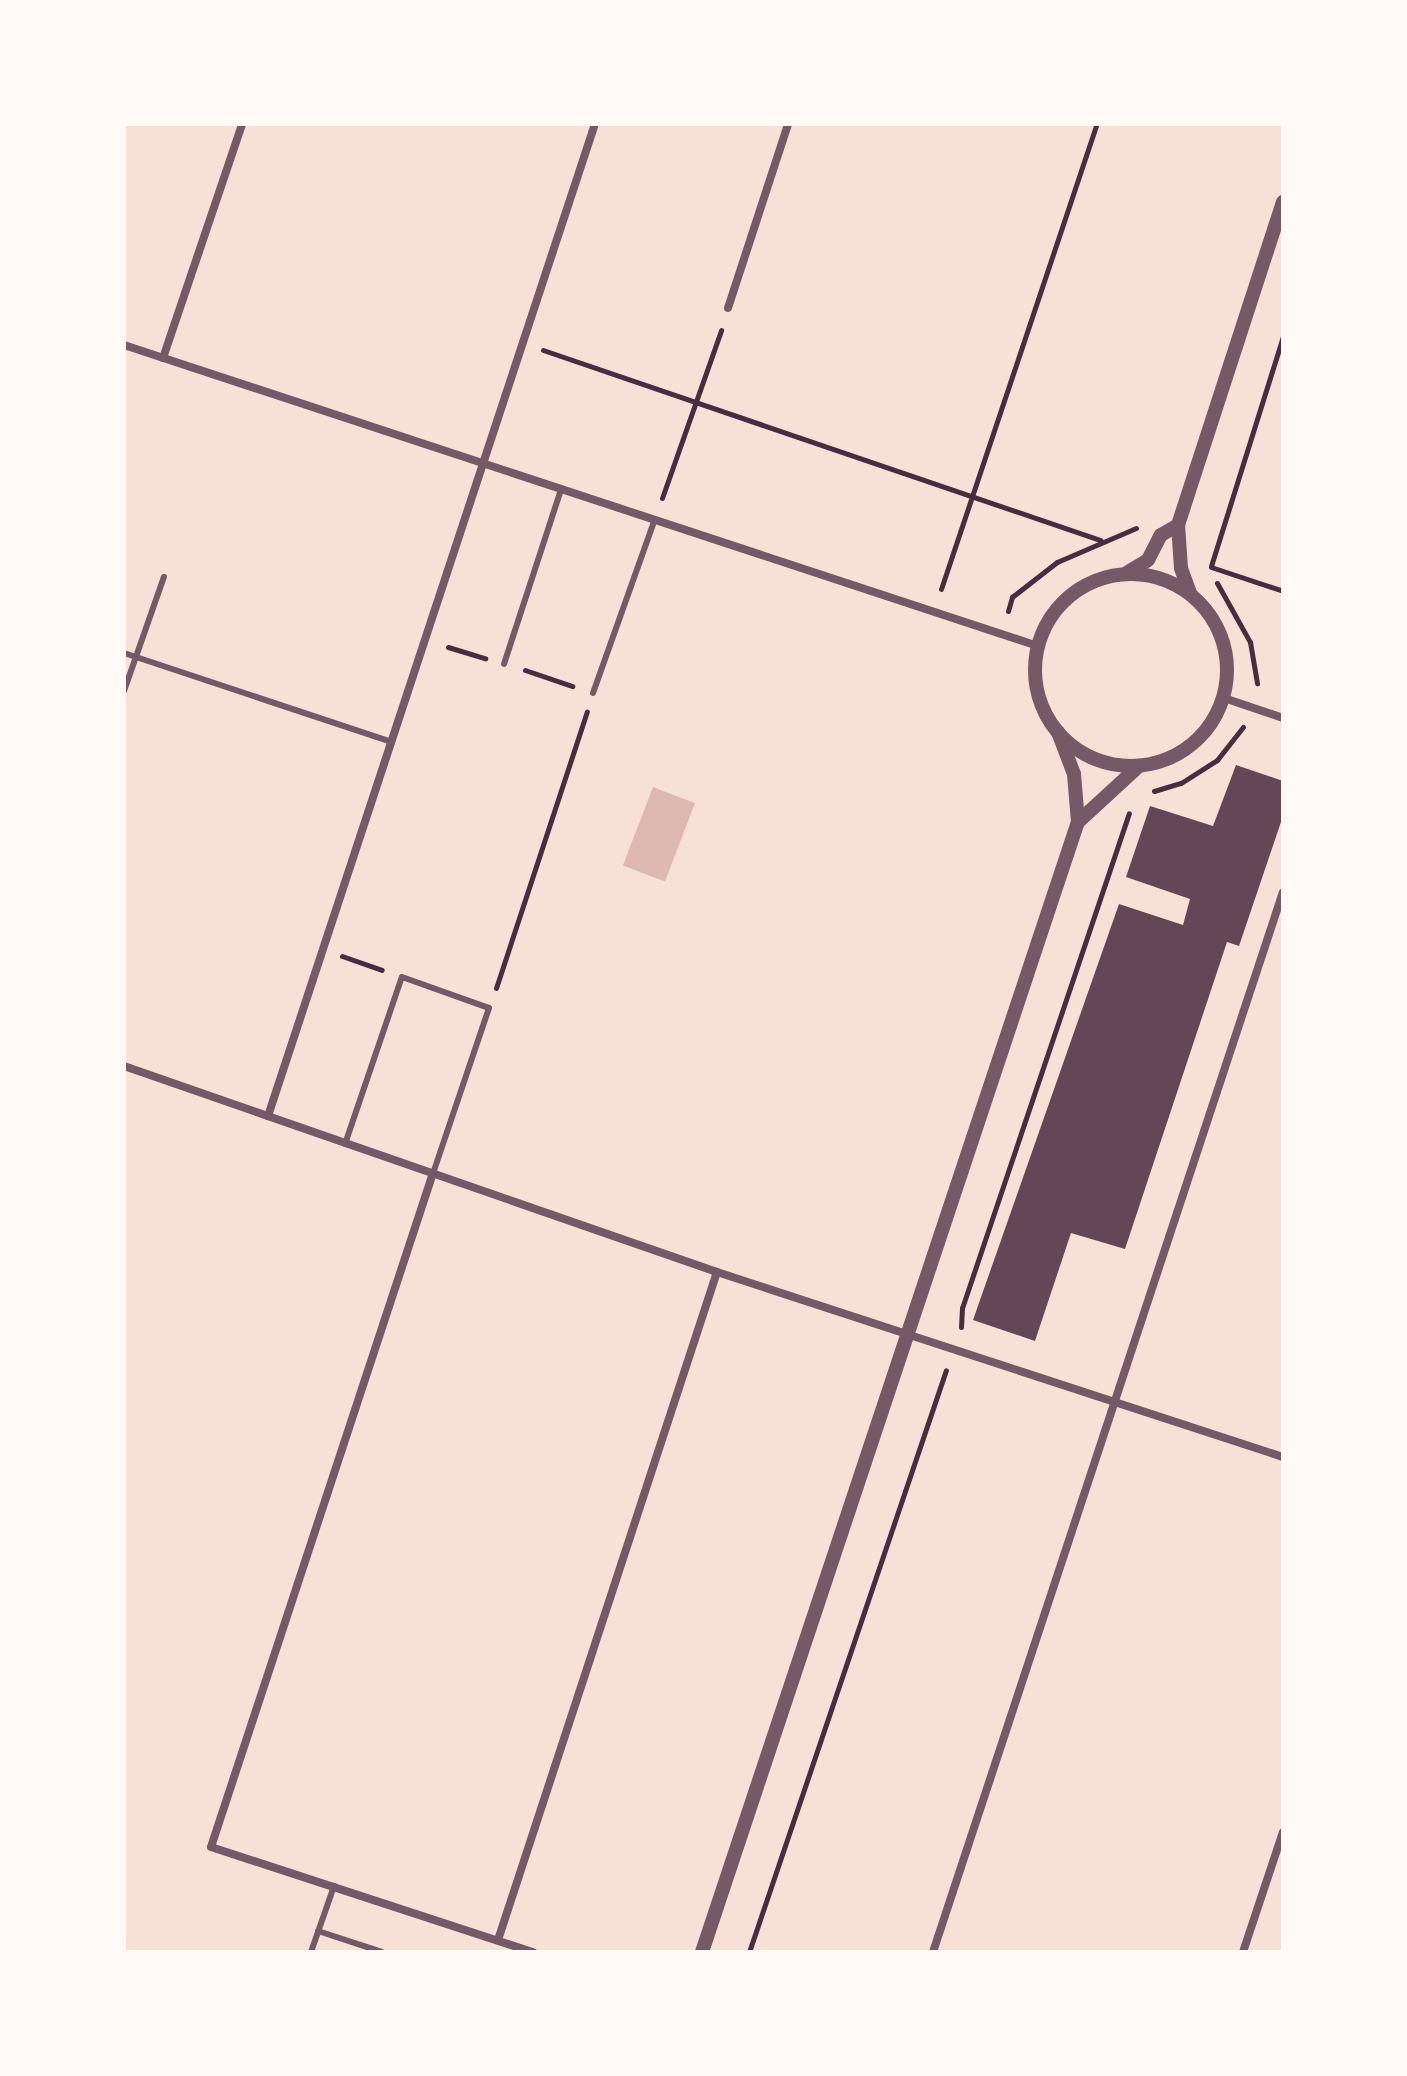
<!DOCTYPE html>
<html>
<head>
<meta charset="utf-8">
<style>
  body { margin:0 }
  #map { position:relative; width:1407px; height:2076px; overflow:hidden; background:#f7e1d7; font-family:"Roboto Serif",serif }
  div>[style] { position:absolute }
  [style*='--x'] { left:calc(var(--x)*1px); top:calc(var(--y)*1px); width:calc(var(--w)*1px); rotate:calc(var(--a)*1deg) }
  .water>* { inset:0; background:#dcb8b0; transform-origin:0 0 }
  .building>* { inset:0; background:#644757 }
  .path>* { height:5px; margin:-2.5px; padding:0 2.5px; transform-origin:2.5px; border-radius:2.5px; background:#4a2c40 }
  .service>* { height:6px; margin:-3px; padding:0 3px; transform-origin:3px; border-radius:3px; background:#755966 }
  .minor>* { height:8px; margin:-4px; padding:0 4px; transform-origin:4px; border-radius:4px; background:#755966 }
  .tertiary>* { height:14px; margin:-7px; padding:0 7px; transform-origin:7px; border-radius:7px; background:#755966 }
  .tertiary>.ring { margin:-7px; padding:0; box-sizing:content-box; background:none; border:14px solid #755966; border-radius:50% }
  span { translate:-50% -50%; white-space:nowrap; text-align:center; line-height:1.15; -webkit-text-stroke:7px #fffaf5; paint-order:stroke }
  .frame { position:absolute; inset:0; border:126px solid #fffaf5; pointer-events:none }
</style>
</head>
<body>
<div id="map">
  <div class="water">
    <i style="left:653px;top:787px;width:45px;height:84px;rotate:21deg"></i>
  </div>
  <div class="building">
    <i style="clip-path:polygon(1236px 765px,1283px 781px,1283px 816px,1239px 946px,1227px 942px,1125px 1249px,1071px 1233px,1035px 1341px,973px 1320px,1119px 904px,1183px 925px,1190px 899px,1126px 877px,1150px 806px,1213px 826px)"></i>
  </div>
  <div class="path">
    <i style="--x:543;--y:350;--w:589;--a:18.84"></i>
    <i style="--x:662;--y:498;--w:178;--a:-70.6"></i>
    <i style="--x:1211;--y:566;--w:241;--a:-72.6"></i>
    <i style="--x:1211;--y:567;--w:76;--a:18.4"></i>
    <i style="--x:1217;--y:583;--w:68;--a:60.8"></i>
    <i style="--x:1250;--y:642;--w:42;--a:80.3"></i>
    <i style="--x:941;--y:589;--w:490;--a:-71.5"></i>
    <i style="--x:1008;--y:611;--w:15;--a:-74"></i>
    <i style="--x:1012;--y:597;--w:57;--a:-37.9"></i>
    <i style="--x:1057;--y:562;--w:86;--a:-23.3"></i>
    <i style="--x:448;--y:647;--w:39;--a:17"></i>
    <i style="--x:525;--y:670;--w:50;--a:18.8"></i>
    <i style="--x:1154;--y:791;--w:28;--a:-17"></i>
    <i style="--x:1181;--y:783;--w:43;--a:-32.6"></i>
    <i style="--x:1217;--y:760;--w:42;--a:-51.8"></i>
    <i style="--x:342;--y:956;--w:42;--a:19.3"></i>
    <i style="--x:496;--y:988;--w:291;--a:-71.8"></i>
    <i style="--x:961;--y:1327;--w:19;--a:-87"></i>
    <i style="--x:962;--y:1308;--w:522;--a:-71.36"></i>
    <i style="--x:749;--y:1952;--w:614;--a:-71.3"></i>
  </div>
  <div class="service">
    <i style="--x:124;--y:653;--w:281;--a:18.4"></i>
    <i style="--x:504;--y:664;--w:183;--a:-71.9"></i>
    <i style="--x:124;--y:691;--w:121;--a:-70.7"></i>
    <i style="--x:593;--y:693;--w:182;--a:-70.4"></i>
    <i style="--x:345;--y:1144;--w:176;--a:-71.2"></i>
    <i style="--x:402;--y:977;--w:92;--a:19.6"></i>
    <i style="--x:489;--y:1008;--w:177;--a:108.7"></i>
    <i style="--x:318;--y:1931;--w:67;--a:18.2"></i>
    <i style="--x:311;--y:1952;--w:70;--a:-70.8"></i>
  </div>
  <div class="minor">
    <i style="--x:728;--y:308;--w:194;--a:-71.9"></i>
    <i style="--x:124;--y:345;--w:962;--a:18.23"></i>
    <i style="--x:163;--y:358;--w:247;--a:-71.3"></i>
    <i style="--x:1224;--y:698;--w:62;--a:18.7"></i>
    <i style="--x:124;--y:1066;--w:628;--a:19.16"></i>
    <i style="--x:717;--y:1272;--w:595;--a:18.1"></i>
    <i style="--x:268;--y:1116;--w:1045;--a:-71.76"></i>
    <i style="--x:432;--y:1176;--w:706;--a:108.23"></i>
    <i style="--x:211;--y:1847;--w:339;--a:18.1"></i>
    <i style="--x:498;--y:1940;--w:703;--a:-71.85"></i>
    <i style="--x:933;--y:1952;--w:1116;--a:-71.73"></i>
    <i style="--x:1243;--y:1952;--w:126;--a:-71.6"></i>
  </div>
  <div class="tertiary">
    <i style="--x:1128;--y:572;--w:23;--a:-31"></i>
    <i style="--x:1148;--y:560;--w:28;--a:-63"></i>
    <i style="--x:1161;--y:535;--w:20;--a:-30"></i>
    <i class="ring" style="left:1035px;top:574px;width:178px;height:178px"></i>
    <i style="--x:1190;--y:593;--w:27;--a:-110"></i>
    <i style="--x:1181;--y:568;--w:43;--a:-94"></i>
    <i style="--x:1178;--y:525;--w:340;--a:-72"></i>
    <i style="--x:1078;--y:822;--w:83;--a:-42.6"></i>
    <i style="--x:702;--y:1952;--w:1191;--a:-71.6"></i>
    <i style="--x:1078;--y:822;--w:48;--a:-94.8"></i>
    <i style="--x:1074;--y:774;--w:45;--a:-110.9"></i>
  </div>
  <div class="frame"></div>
</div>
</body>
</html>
